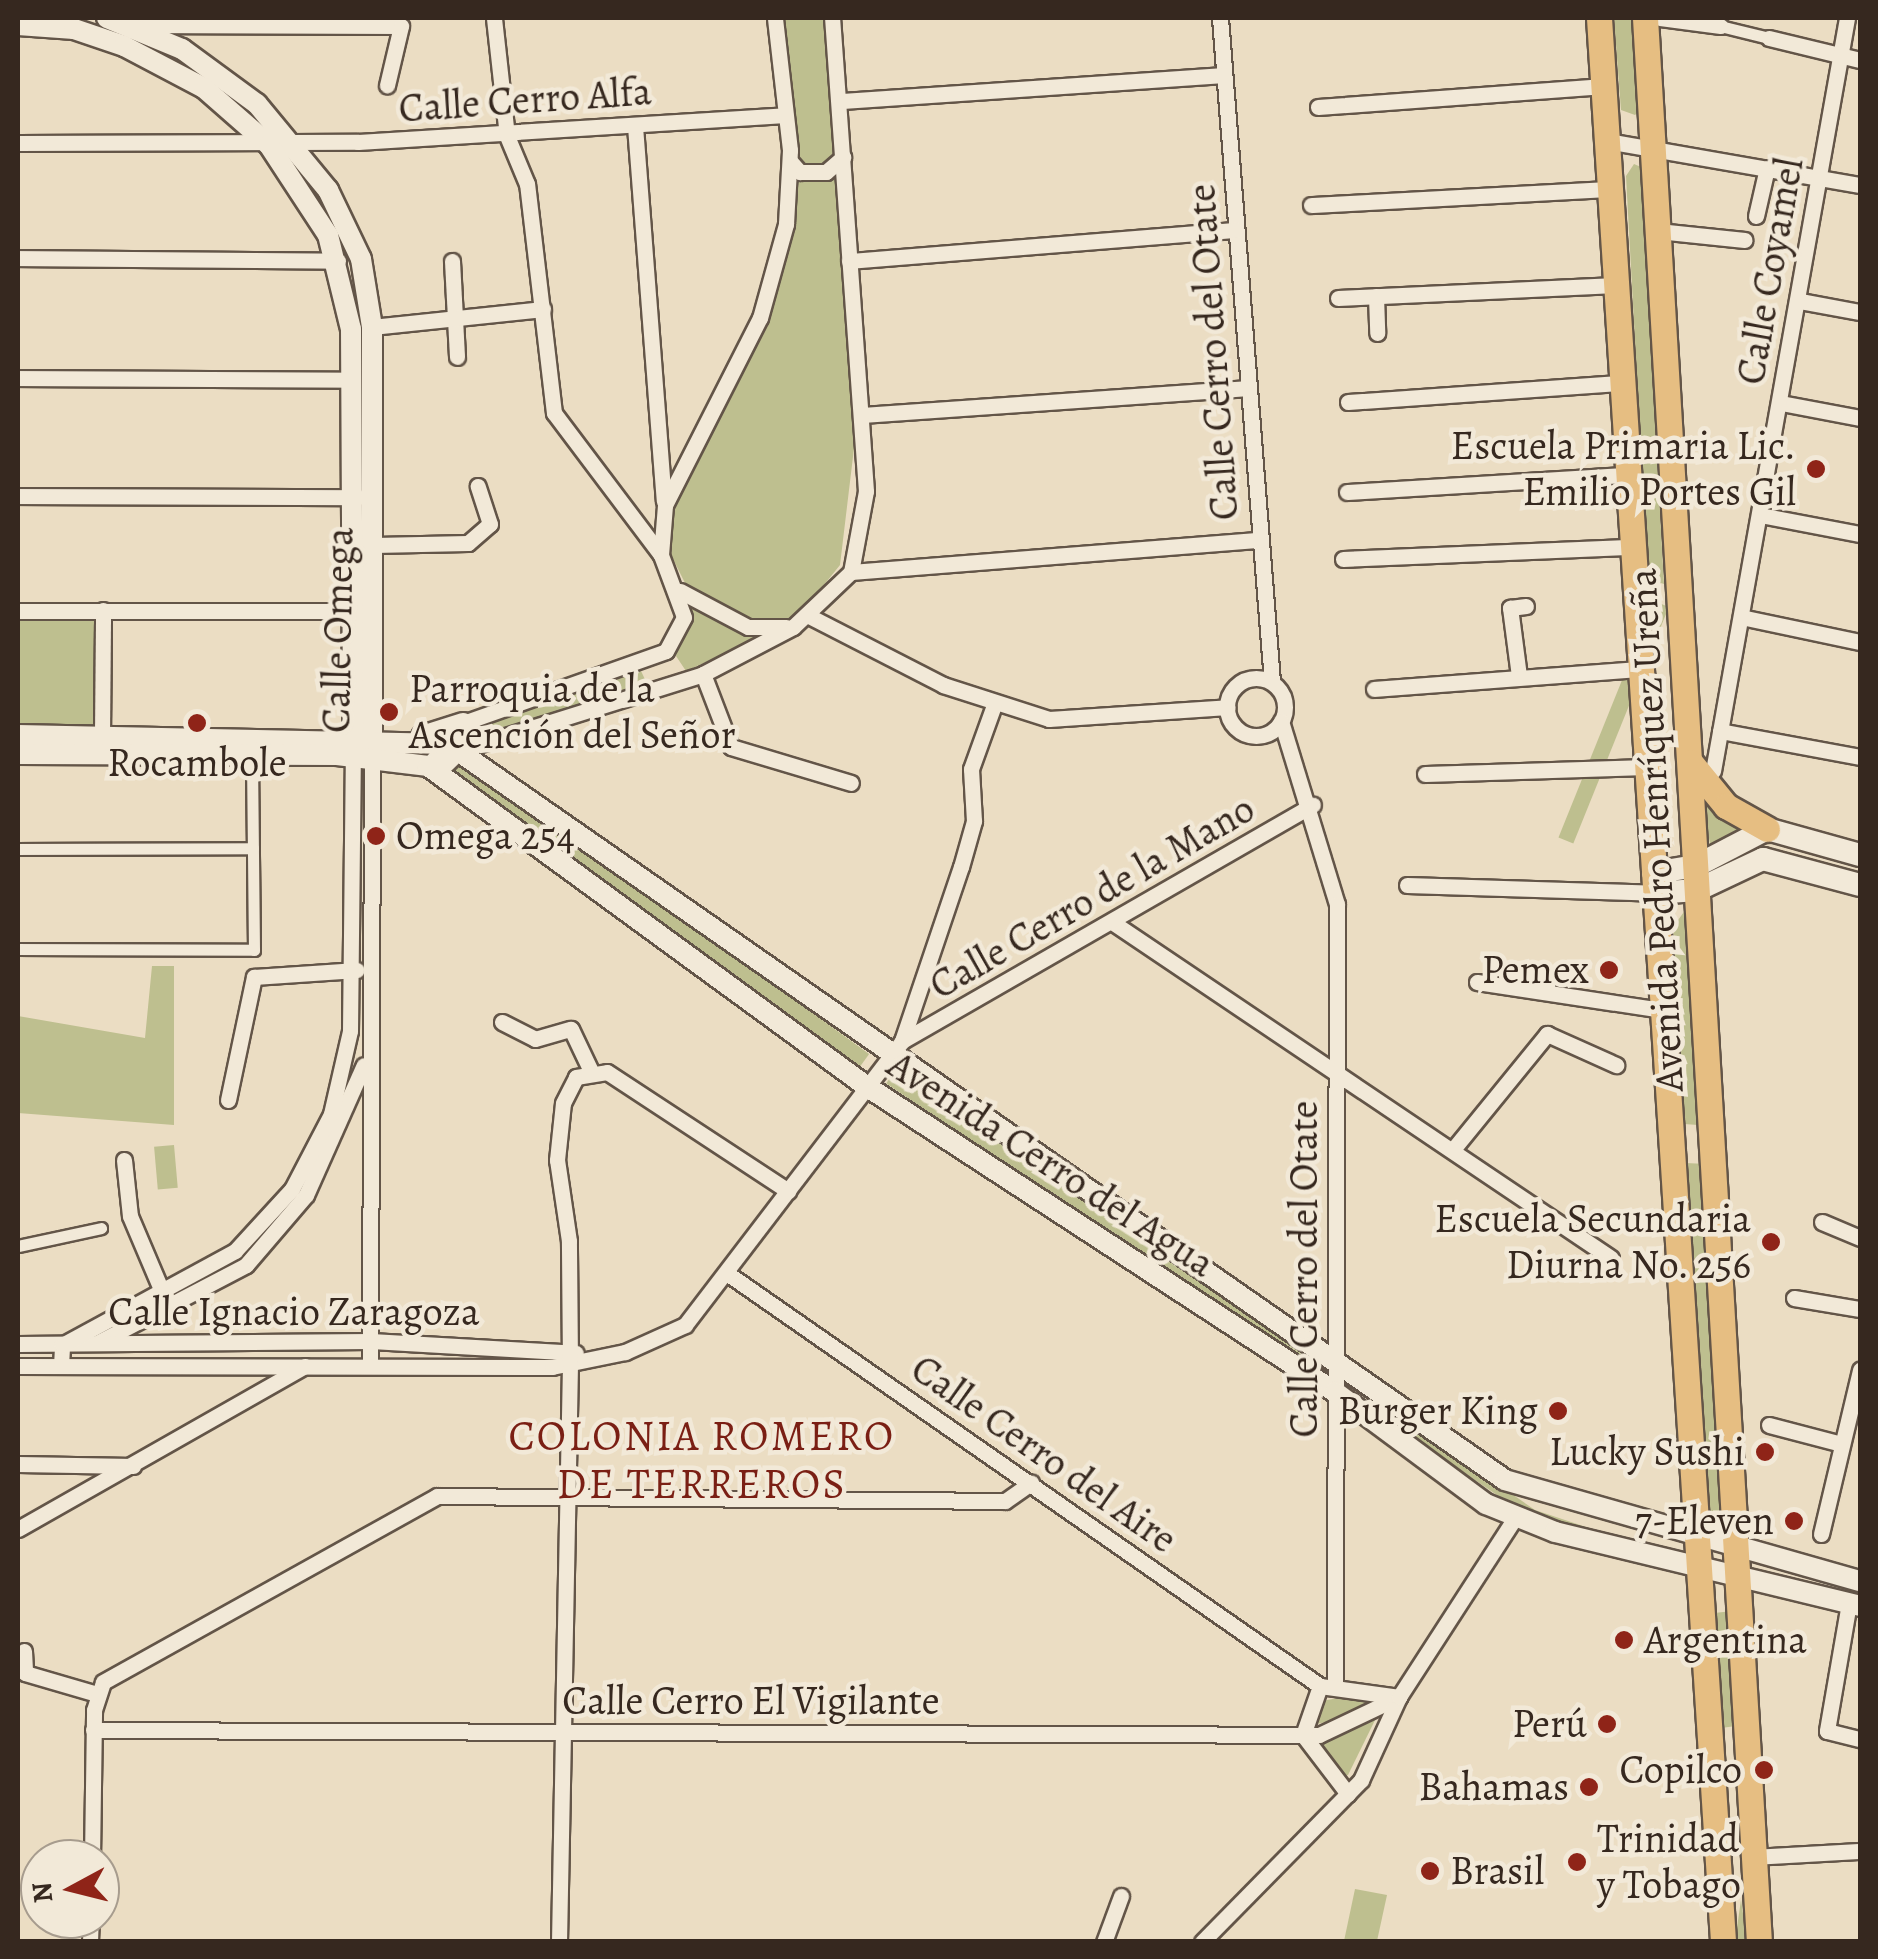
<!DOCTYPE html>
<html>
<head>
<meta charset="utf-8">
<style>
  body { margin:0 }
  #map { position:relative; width:1878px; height:1959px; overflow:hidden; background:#ebddc3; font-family:Alegreya,serif }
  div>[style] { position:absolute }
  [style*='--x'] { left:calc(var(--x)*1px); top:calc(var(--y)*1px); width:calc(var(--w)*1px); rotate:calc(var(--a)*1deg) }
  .green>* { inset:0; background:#bebf8f; transform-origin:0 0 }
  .roads { filter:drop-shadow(2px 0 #635548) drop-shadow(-2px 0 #635548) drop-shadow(0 2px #635548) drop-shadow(0 -2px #635548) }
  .pedestrian>* { height:11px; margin:-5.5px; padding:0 5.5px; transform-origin:5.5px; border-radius:5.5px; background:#f2e9d8 }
  .minor>* { height:15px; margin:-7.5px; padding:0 7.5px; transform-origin:7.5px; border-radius:7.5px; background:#f2e9d8 }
  .minor>.ring { margin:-7.5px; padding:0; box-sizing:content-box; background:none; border:15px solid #f2e9d8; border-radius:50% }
  .tertiary>* { height:20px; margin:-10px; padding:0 10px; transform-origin:10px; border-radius:10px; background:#f2e9d8 }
  .secondary>* { height:22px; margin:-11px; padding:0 11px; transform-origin:11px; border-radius:11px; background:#f2e9d8 }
  .primary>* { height:25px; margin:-12.5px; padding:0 12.5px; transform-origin:12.5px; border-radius:12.5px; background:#e6be82 }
  .dots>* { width:28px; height:28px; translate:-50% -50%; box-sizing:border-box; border:5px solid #f2e9d8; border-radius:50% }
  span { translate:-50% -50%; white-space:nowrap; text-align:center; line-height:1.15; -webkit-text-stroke:9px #f2e9d8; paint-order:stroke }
  .street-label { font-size:40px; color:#36281f }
  .poi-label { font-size:40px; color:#36281f }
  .right { translate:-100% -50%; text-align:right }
  .left { translate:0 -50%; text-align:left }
  .neighbourhood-label { font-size:42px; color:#7a1f14; letter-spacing:2.5px }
  .frame { position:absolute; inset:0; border:20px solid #36281f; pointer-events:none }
  .north { position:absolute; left:20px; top:1839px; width:100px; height:100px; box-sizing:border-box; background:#f2e9d8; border:2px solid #a79c8e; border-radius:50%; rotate:263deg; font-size:28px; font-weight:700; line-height:40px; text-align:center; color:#36281f }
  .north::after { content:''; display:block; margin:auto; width:35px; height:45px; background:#8f2418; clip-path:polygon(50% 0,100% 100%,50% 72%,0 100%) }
</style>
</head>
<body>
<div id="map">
  <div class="green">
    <i style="clip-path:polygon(777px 18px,829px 18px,858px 415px,840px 565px,798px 617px,765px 624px,690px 593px,664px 541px,669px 505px,730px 384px,790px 210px)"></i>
    <i style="clip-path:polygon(1614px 18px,1638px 18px,1646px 105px,1635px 115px,1621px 110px)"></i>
    <i style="clip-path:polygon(1634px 164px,1641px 167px,1664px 584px,1648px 579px,1626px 176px)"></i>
    <i style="left:1654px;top:601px;width:16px;height:255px;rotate:22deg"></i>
    <i style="clip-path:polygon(688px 604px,739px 633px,771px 633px,686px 671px,676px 656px)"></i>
    <i style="left:94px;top:614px;width:112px;height:76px;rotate:90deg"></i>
    <i style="clip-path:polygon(641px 671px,649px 688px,468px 737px,480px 727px)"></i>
    <i style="left:463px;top:759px;width:502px;height:16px;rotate:36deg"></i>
    <i style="clip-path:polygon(1701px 792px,1746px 829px,1710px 844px)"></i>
    <i style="clip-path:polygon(1689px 905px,1698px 1125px,1684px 1124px,1673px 927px)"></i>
    <i style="clip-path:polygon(152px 966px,174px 966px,174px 1125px,18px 1113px,18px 1016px,145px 1038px)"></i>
    <i style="left:894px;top:1072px;width:509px;height:14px;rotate:34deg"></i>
    <i style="left:174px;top:1145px;width:43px;height:20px;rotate:85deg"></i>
    <i style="clip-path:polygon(1686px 1163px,1706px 1164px,1722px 1523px,1705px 1520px)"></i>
    <i style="clip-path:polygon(1379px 1402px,1535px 1510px,1604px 1533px,1529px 1517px,1370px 1408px)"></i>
    <i style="clip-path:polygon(1733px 1611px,1736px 1726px,1721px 1728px,1714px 1613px)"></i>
    <i style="clip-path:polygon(1354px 1695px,1370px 1702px,1353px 1716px,1312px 1725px,1322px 1701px)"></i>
    <i style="clip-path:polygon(1379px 1712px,1348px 1775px,1341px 1777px,1320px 1746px)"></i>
    <i style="clip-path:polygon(1355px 1889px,1387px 1895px,1377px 1941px,1344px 1941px)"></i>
    <i style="clip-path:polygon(1741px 1900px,1746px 1934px,1747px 1941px,1735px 1941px)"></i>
  </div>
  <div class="roads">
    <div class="pedestrian">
      <i style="--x:1720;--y:26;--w:50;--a:13.8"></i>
      <i style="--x:18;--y:849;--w:235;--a:-0.2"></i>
      <i style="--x:18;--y:949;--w:236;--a:0.2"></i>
      <i style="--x:254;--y:950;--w:194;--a:-90.6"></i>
      <i style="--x:18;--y:1246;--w:85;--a:-12.2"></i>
    </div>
    <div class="minor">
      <i style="--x:1220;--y:18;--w:666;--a:85.52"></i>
      <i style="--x:1660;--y:18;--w:61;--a:7.6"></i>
      <i style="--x:132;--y:25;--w:269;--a:0.2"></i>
      <i style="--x:401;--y:26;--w:61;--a:103.3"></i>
      <i style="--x:1769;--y:38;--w:94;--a:13.6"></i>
      <i style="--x:842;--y:101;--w:383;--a:-3.9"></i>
      <i style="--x:1318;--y:107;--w:287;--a:-4.2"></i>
      <i style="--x:635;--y:126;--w:376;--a:85.6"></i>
      <i style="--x:1607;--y:141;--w:257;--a:9.9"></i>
      <i style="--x:18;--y:143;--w:340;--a:-0.2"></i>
      <i style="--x:358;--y:142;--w:428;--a:-3.6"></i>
      <i style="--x:790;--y:161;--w:15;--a:48"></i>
      <i style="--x:800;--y:172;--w:26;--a:0"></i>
      <i style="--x:826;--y:172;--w:23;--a:-41"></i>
      <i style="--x:1311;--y:205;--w:299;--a:-3.1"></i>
      <i style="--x:1756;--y:216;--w:49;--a:-77.1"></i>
      <i style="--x:1658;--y:231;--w:87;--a:5.9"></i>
      <i style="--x:18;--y:258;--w:320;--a:0.5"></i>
      <i style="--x:452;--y:261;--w:96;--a:87"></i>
      <i style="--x:849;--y:261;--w:388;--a:-4.6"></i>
      <i style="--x:1376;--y:296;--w:37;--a:88"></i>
      <i style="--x:1338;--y:298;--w:278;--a:-2.7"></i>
      <i style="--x:1800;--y:301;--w:61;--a:10.4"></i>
      <i style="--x:372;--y:327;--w:172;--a:-6"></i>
      <i style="--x:18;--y:378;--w:334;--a:0.3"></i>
      <i style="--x:1348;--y:402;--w:275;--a:-4"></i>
      <i style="--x:1781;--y:403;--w:80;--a:10.8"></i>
      <i style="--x:862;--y:415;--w:388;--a:-4"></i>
      <i style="--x:1347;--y:492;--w:282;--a:-3.5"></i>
      <i style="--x:18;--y:496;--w:340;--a:0.2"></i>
      <i style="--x:1760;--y:515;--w:102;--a:10.8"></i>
      <i style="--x:374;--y:545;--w:94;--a:-1.2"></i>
      <i style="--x:468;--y:543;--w:29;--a:-41"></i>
      <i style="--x:490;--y:524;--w:40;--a:-108"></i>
      <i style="--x:661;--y:555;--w:50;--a:-85.4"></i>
      <i style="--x:665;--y:505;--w:210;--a:-63.1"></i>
      <i style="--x:760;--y:318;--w:98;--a:-74.5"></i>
      <i style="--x:786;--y:224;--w:74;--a:-86.9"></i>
      <i style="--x:790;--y:150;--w:133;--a:-96.5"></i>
      <i style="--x:1343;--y:559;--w:290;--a:-2.4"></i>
      <i style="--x:851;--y:572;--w:410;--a:-4.5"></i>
      <i style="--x:680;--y:591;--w:77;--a:27.9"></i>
      <i style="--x:748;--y:627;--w:38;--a:0"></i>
      <i style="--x:18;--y:611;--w:335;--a:0"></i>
      <i style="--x:809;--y:616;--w:151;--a:27.2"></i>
      <i style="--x:943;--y:685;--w:111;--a:17.8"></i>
      <i style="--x:1049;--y:719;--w:179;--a:-3.8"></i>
      <i style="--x:1741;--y:617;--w:122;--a:11.9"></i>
      <i style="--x:703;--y:674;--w:78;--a:69"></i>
      <i style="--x:731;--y:747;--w:125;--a:16.7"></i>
      <i style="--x:1519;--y:676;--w:69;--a:-97.5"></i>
      <i style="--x:1510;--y:608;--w:16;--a:-7"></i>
      <i class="ring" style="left:1227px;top:678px;width:43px;height:43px"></i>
      <i style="--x:1374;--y:689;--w:268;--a:-4.3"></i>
      <i style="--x:1281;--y:721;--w:191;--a:73"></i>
      <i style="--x:1337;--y:904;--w:778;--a:90.15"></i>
      <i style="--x:1720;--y:731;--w:142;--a:10.5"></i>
      <i style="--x:102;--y:735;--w:125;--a:-89.5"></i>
      <i style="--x:428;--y:766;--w:55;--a:-50.9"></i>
      <i style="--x:463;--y:723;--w:215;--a:-19.5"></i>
      <i style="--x:666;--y:651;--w:38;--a:-62"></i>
      <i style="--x:684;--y:617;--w:66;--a:-110.4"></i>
      <i style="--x:661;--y:555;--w:178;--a:-127"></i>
      <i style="--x:554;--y:413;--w:231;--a:-96.7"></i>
      <i style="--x:527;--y:184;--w:52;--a:-112.6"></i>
      <i style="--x:507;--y:136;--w:119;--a:-96.3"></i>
      <i style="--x:1713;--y:771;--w:765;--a:-79.91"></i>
      <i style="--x:438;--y:772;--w:32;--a:-44"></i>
      <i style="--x:461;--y:750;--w:254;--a:-17.4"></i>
      <i style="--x:703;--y:674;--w:102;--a:-27.6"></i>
      <i style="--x:793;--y:627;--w:80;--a:-43.5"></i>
      <i style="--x:851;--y:572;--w:82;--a:-79.5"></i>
      <i style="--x:866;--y:491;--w:474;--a:-94.1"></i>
      <i style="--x:1425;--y:774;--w:222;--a:-1.8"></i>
      <i style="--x:1407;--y:885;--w:248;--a:1.8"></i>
      <i style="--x:1115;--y:924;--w:598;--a:33.96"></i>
      <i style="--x:1477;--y:982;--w:188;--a:8.6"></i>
      <i style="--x:502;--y:1022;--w:37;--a:27"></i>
      <i style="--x:535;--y:1039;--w:37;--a:-16"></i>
      <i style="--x:571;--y:1029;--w:44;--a:64.6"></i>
      <i style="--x:902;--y:1041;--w:474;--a:-29.9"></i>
      <i style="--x:228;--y:1100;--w:126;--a:-78.1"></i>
      <i style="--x:254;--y:977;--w:103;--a:-3.9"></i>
      <i style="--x:1455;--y:1147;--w:146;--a:-50.8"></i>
      <i style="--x:1547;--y:1034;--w:76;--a:24.2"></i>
      <i style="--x:124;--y:1160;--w:56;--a:83.9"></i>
      <i style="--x:130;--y:1216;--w:95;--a:67"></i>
      <i style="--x:1822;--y:1222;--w:41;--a:22.8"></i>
      <i style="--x:731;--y:1276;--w:718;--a:34.84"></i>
      <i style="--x:1794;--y:1298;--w:67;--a:9.5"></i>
      <i style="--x:99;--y:1342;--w:166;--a:-27.6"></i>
      <i style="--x:246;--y:1265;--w:92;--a:-49.4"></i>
      <i style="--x:306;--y:1195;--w:142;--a:-66"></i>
      <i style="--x:18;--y:1344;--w:352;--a:-0.5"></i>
      <i style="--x:370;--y:1341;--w:206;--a:3.3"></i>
      <i style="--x:370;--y:1364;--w:607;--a:-89.81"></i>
      <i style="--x:18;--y:1366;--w:534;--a:0.11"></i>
      <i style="--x:552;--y:1367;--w:75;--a:-11.6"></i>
      <i style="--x:625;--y:1352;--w:66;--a:-24.2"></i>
      <i style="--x:685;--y:1325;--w:357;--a:-52.6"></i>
      <i style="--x:902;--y:1041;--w:184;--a:-71.3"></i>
      <i style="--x:961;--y:867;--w:48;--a:-74.2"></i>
      <i style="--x:974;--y:821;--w:52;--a:-93.3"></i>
      <i style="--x:971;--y:769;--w:68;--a:-70.2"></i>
      <i style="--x:61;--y:1366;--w:21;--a:-87"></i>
      <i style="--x:62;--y:1345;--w:197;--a:-28.5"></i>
      <i style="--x:235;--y:1251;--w:84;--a:-47.4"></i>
      <i style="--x:292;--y:1189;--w:85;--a:-62.5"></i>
      <i style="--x:331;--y:1114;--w:85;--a:-77.1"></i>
      <i style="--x:350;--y:1031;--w:275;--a:-89.4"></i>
      <i style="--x:1769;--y:1425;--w:75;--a:14.6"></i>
      <i style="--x:18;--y:1464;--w:115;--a:1"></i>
      <i style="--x:18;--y:1529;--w:330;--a:-29.6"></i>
      <i style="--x:1821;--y:1534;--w:169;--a:-76.6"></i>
      <i style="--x:1849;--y:1603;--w:130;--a:99.8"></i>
      <i style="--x:1827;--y:1731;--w:34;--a:14"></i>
      <i style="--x:24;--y:1651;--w:22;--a:87"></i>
      <i style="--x:25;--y:1673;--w:75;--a:16.3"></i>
      <i style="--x:93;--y:1730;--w:1226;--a:0.23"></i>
      <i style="--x:1319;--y:1735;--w:89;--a:-25.4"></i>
      <i style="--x:1348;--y:1794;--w:74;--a:-127.3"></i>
      <i style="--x:1303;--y:1735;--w:52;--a:-70.9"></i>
      <i style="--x:1320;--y:1686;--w:80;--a:7.9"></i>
      <i style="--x:1751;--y:1857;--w:109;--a:-3.2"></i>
      <i style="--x:92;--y:1859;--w:149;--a:-89.2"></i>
      <i style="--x:94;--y:1710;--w:29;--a:-72"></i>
      <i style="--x:103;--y:1682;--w:382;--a:-29.1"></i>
      <i style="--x:437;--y:1496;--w:568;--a:0.5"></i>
      <i style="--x:1005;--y:1501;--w:32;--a:-35"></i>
      <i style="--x:90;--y:1942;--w:23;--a:-88"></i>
      <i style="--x:559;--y:1942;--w:578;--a:-88.91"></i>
      <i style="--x:570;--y:1364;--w:123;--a:-90.5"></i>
      <i style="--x:569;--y:1241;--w:82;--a:-98.4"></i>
      <i style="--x:557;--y:1160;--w:57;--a:-84"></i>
      <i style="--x:563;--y:1103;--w:29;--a:-63"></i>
      <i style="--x:576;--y:1077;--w:31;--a:-9"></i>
      <i style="--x:607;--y:1072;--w:217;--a:33.3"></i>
      <i style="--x:1104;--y:1942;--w:49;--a:-69.7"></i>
      <i style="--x:1202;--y:1942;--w:227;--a:-45.5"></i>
      <i style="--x:1361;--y:1780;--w:91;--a:-65.4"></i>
      <i style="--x:1399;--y:1697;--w:212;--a:-57.1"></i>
    </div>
    <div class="tertiary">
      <i style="--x:107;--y:18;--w:81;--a:22.5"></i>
      <i style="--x:182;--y:49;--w:93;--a:36.3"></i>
      <i style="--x:257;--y:104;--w:112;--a:50.5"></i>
      <i style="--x:328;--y:190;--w:76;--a:64.4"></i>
      <i style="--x:361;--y:259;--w:69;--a:80.8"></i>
      <i style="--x:372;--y:327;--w:423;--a:90"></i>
      <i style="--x:18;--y:25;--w:56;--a:4.1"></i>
      <i style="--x:74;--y:29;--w:53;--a:18.8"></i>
      <i style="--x:124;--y:46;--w:90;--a:27.7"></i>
      <i style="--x:204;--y:88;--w:86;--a:41.2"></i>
      <i style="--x:269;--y:145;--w:108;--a:56.8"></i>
      <i style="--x:328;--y:235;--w:97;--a:76.3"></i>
      <i style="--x:351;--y:329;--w:416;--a:89.7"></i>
      <i style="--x:18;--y:735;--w:430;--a:1.2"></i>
      <i style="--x:448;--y:744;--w:1288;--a:34.85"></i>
      <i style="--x:1505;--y:1480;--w:369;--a:15.9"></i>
      <i style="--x:422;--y:736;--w:43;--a:-17.6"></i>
      <i style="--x:18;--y:754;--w:319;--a:0.2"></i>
      <i style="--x:337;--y:755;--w:92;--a:6.9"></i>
      <i style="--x:428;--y:766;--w:542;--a:36.15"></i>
      <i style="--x:866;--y:1086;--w:560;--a:33.12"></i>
      <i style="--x:1335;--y:1392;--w:188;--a:36.6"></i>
      <i style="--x:1486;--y:1504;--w:74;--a:22.1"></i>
      <i style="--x:1555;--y:1532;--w:314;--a:13.6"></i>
    </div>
    <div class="secondary">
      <i style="--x:1653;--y:873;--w:44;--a:-9.2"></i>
      <i style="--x:1696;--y:866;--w:80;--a:-27.5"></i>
      <i style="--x:1767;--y:829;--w:97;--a:15.6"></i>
      <i style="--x:1655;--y:893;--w:42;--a:-4.1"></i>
      <i style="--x:1697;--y:890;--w:73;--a:-25.2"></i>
      <i style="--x:1763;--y:859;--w:100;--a:15"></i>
    </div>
    <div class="primary">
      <i style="--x:1599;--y:18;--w:1928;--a:86.31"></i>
      <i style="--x:1645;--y:18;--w:1927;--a:86.61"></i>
      <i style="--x:1690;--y:762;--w:57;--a:50.7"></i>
      <i style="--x:1726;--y:806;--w:47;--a:29.3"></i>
    </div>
  </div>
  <div class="dots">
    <i style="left:1816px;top:469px;background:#8f2418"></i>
    <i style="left:389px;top:712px;background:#8f2418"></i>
    <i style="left:197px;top:723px;background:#8f2418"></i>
    <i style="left:376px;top:836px;background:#8f2418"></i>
    <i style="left:1609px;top:970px;background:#8f2418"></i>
    <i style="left:1771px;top:1242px;background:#8f2418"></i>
    <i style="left:1558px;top:1411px;background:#8f2418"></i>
    <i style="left:1765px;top:1452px;background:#8f2418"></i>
    <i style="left:1794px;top:1521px;background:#8f2418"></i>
    <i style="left:1624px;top:1640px;background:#8f2418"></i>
    <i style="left:1607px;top:1724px;background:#8f2418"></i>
    <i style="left:1764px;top:1770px;background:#8f2418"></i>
    <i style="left:1589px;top:1787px;background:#8f2418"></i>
    <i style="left:1577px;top:1862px;background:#8f2418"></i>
    <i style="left:1430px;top:1871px;background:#8f2418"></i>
  </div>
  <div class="street-label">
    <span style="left:525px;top:100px;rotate:-4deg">Calle Cerro Alfa</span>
    <span style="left:1770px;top:271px;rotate:-80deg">Calle Coyamel</span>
    <span style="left:1213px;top:352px;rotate:-94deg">Calle Cerro del Otate</span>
    <span style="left:338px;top:630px;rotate:-89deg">Calle Omega</span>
    <span style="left:1656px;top:830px;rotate:-93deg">Avenida Pedro Henríquez Ureña</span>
    <span style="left:1092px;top:897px;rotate:-30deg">Calle Cerro de la Mano</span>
    <span style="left:1051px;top:1164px;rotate:33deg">Avenida Cerro del Agua</span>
    <span style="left:1304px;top:1269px;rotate:-90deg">Calle Cerro del Otate</span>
    <span style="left:294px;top:1312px">Calle Ignacio Zaragoza</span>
    <span style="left:1044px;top:1454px;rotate:35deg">Calle Cerro del Aire</span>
    <span style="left:751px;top:1701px">Calle Cerro El Vigilante</span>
  </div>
  <div class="poi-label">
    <span class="right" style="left:1796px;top:469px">Escuela Primaria Lic.<br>Emilio Portes Gil</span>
    <span class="left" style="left:409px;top:712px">Parroquia de la<br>Ascención del Señor</span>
    <span style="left:197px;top:763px">Rocambole</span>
    <span class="left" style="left:396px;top:836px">Omega 254</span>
    <span class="right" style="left:1589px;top:970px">Pemex</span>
    <span class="right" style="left:1751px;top:1242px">Escuela Secundaria<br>Diurna No. 256</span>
    <span class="right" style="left:1538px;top:1411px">Burger King</span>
    <span class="right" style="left:1745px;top:1452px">Lucky Sushi</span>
    <span class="right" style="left:1774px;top:1521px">7-Eleven</span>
    <span class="left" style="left:1644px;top:1640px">Argentina</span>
    <span class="right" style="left:1587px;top:1724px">Perú</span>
    <span class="right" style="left:1742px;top:1770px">Copilco</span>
    <span class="right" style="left:1569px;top:1787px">Bahamas</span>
    <span class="left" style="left:1597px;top:1862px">Trinidad<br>y Tobago</span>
    <span class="left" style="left:1450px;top:1871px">Brasil</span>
  </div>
  <div class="neighbourhood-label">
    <span style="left:702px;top:1460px">COLONIA ROMERO<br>DE TERREROS</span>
  </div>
  <div class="frame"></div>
  <div class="north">N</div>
</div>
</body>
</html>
